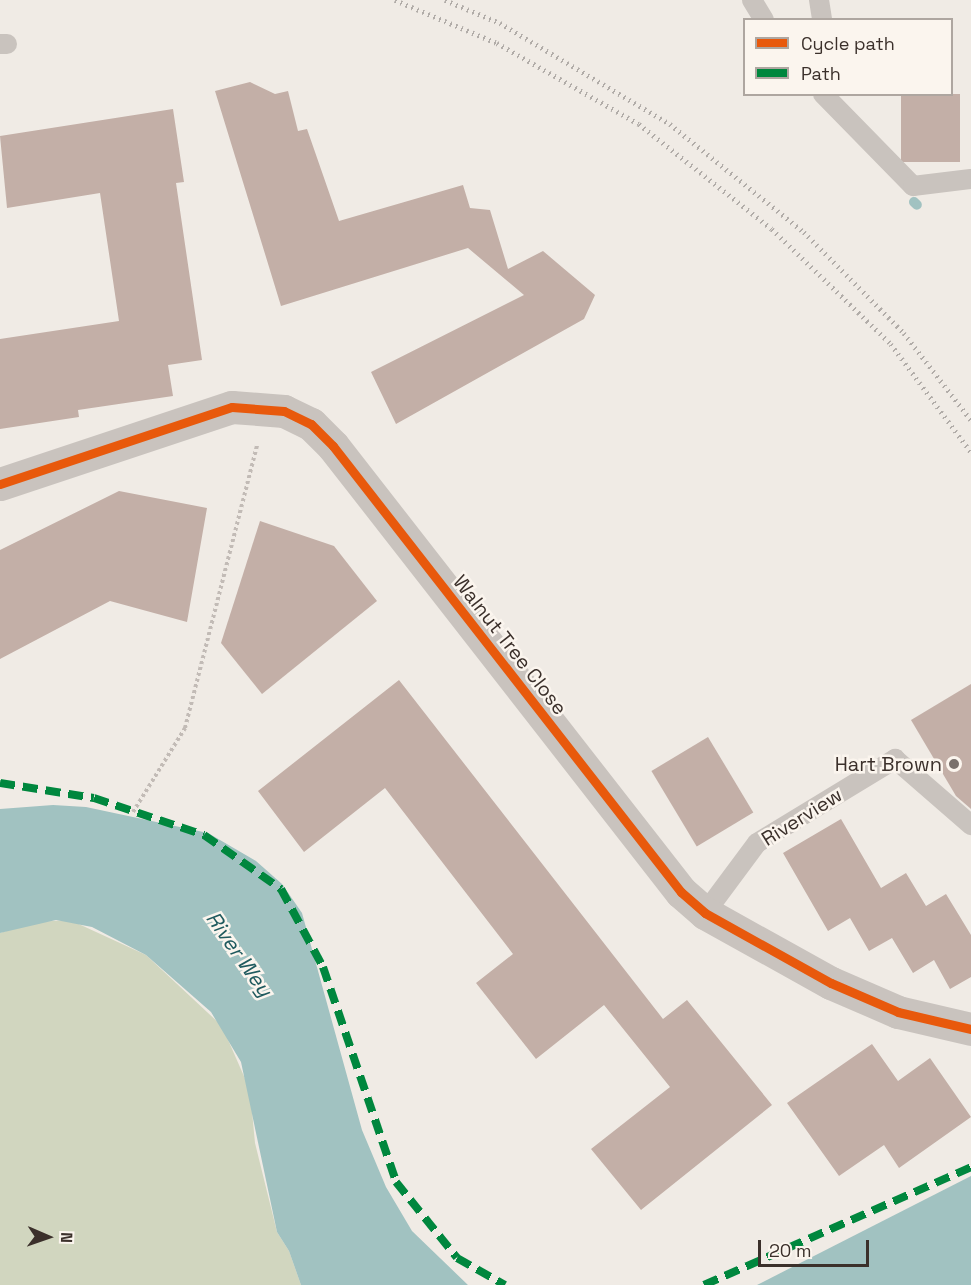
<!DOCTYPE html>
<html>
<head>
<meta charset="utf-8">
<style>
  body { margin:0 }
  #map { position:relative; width:971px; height:1285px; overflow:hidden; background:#f0ebe5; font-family:"Space Grotesk",sans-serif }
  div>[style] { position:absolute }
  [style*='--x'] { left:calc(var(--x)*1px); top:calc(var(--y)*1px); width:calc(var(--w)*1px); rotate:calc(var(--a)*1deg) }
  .green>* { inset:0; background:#d1d6bf }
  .water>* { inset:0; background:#a1c2c1 }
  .stream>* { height:10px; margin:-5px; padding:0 5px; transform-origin:5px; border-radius:5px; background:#a1c2c1 }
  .building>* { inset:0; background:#c3afa7; transform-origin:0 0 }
  .path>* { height:4px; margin-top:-2px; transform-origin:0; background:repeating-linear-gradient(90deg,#c2bbb6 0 3px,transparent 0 6px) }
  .service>* { height:20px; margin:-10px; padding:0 10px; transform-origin:10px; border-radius:10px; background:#c9c3be }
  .tertiary>* { height:33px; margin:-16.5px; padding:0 16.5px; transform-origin:16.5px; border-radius:16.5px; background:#c9c3be }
  .rail>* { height:4.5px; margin-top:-2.25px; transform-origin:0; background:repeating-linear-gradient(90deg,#b1aca8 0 1.5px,transparent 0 6px) }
  .quiet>* { height:8px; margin-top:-4px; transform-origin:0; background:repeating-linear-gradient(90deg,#00873e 0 15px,transparent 0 23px) }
  .cycleway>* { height:9px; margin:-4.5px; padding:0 4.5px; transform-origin:4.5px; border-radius:4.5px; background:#e8590c }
  .dots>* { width:16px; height:16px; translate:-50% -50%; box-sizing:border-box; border:3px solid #fbf5ee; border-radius:50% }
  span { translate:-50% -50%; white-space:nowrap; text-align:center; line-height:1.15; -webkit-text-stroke:5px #fbf5ee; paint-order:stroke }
  .street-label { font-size:20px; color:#3b302b }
  .poi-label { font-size:20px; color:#3b302b }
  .right { translate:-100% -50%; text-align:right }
  .water-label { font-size:21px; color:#1f5a5e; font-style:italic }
  .legend { position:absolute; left:743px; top:18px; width:210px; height:78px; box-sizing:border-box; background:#fbf5ee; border:2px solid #aea6a0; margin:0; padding:8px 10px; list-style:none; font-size:18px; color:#3b302b }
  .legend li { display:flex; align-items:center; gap:12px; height:30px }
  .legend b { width:30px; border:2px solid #aea6a0 }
  .north { position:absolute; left:18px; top:1207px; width:60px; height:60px; -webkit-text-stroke:4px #fbf5ee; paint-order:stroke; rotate:92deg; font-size:16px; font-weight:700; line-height:24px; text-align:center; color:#3b302b }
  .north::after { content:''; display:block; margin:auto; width:21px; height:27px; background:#3b302b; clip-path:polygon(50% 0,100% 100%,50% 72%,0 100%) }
  .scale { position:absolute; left:758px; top:1240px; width:111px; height:27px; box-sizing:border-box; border:3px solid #3b302b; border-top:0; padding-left:8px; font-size:18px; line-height:21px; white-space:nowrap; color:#3b302b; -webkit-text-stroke:4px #fbf5ee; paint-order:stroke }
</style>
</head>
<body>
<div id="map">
  <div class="green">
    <i style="clip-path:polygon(70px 920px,146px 955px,222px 1026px,250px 1090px,255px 1143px,277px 1232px,289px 1251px,301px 1285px,0 1285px,0 933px,35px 922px)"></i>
  </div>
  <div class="water">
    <i style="clip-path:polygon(53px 805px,86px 807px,208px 833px,256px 861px,282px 884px,302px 913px,362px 1130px,386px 1187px,412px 1231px,468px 1285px,301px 1285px,289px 1251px,277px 1232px,241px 1062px,211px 1012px,146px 955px,92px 927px,56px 920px,0 933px,0 809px)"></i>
    <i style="clip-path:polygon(971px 1176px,971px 1285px,757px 1285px)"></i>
  </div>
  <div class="stream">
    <i style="--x:914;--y:202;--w:4;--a:45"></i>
  </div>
  <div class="building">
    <i style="clip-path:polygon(250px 82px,275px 94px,288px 91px,298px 131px,307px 129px,339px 221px,463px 185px,470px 208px,490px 210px,508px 269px,543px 251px,595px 295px,584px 319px,396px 424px,371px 372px,524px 295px,468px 248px,281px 306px,215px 91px)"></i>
    <i style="left:901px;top:94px;width:59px;height:68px"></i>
    <i style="clip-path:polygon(173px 109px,184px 182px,176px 183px,202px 360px,168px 365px,173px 396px,78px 410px,79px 417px,0 429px,0 339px,119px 321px,100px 193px,7px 208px,0 136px)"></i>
    <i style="clip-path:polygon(119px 491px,207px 508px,187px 622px,110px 601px,0 659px,0 550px)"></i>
    <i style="clip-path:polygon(260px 521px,334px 546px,377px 601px,262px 694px,221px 643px)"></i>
    <i style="clip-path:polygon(399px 680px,663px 1019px,687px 1000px,772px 1105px,641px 1210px,591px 1149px,670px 1087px,604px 1005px,536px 1059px,476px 983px,513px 954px,385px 788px,304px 852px,258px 791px)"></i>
    <i style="clip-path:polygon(971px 684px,971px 809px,956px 796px,911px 720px)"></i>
    <i style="left:708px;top:737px;width:88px;height:66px;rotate:59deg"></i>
    <i style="clip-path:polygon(841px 819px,881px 888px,906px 873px,926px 906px,946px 894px,971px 935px,971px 977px,950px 989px,934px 960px,913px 973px,892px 938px,869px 951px,850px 918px,828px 931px,783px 853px)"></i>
    <i style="clip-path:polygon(872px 1044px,898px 1081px,930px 1058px,971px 1117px,899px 1168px,884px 1145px,839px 1176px,787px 1103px)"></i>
  </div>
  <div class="path">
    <i style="--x:133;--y:812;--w:99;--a:-58.2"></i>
    <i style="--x:185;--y:728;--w:292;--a:-75.7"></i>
  </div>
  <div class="service">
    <i style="--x:752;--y:0;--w:23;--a:59"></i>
    <i style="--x:819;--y:0;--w:20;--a:81"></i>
    <i style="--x:0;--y:44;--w:7;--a:0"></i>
    <i style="--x:823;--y:94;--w:129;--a:45.6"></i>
    <i style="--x:913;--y:186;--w:58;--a:-6.9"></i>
    <i style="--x:705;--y:913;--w:87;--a:-53.4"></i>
    <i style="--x:757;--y:843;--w:162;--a:-31.3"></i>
    <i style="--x:895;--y:759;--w:101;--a:41"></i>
  </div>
  <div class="tertiary">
    <i style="--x:0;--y:484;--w:244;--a:-18.4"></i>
    <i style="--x:232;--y:407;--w:52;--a:4.4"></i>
    <i style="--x:284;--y:411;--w:30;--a:26"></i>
    <i style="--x:311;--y:424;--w:31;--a:45"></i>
    <i style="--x:333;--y:446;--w:566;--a:52.04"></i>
    <i style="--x:681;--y:892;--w:32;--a:41"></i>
    <i style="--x:705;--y:913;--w:144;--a:29.1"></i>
    <i style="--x:831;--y:983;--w:73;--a:23.4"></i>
    <i style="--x:898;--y:1012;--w:75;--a:13.1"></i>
  </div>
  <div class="rail">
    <i style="--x:395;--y:0;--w:111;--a:22.9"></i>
    <i style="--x:497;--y:43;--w:163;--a:29.7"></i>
    <i style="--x:639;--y:124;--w:169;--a:38.3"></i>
    <i style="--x:772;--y:229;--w:165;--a:44"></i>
    <i style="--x:891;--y:344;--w:134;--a:53.5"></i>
    <i style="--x:445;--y:0;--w:60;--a:22.7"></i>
    <i style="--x:500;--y:23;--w:198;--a:30.7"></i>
    <i style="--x:670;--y:124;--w:172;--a:38.9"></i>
    <i style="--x:804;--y:232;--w:142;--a:45.3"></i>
    <i style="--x:904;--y:333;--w:110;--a:52.4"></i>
  </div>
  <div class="quiet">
    <i style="--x:0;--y:783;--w:95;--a:9.1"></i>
    <i style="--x:94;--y:798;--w:116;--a:18.6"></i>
    <i style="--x:204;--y:835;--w:94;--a:35"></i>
    <i style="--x:281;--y:889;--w:89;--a:61.7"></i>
    <i style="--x:323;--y:967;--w:227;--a:71.2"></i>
    <i style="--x:396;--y:1182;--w:97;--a:51.2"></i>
    <i style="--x:457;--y:1258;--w:55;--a:29.4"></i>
    <i style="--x:704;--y:1285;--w:292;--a:-23.8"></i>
  </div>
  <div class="cycleway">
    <i style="--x:0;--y:484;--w:244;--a:-18.4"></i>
    <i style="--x:232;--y:407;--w:52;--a:4.4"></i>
    <i style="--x:284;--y:411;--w:30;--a:26"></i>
    <i style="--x:311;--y:424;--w:31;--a:45"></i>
    <i style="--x:333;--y:446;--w:566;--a:52.04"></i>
    <i style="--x:681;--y:892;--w:32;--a:41"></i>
    <i style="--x:705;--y:913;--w:144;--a:29.1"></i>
    <i style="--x:831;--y:983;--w:73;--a:23.4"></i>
    <i style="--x:898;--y:1012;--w:75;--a:13.1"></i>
  </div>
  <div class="dots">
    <i style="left:954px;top:764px;background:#7a716c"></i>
  </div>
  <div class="street-label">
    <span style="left:510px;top:645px;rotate:52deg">Walnut Tree Close</span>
    <span style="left:802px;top:817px;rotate:-32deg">Riverview</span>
  </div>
  <div class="poi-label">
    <span class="right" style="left:942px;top:764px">Hart Brown</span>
  </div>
  <div class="water-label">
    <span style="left:239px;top:954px;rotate:55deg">River Wey</span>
  </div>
  <ul class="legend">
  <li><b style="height:8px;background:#e8590c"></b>Cycle path</li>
  <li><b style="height:8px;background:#00873e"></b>Path</li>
  </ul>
  <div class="north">N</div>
  <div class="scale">20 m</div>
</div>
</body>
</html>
